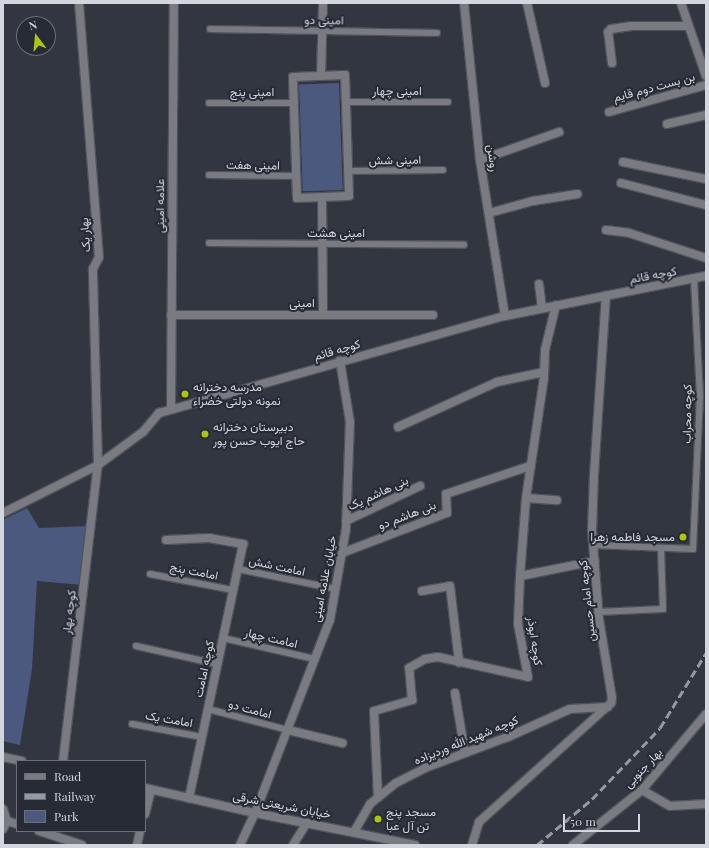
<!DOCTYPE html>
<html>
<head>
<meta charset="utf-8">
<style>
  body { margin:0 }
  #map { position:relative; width:709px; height:848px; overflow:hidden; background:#313641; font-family:"Playfair Display",Vazirmatn,serif }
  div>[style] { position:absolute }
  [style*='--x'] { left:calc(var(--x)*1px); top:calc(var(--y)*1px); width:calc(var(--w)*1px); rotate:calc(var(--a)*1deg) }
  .green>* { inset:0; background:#4b597f; transform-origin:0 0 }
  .roads { filter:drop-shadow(1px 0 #4e535d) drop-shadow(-1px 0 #4e535d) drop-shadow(0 1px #4e535d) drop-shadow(0 -1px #4e535d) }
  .service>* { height:6px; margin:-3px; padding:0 3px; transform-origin:3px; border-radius:3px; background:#797b81 }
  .minor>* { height:8px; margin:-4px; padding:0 4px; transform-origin:4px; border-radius:4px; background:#797b81 }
  .tertiary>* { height:8px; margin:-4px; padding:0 4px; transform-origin:4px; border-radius:4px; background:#797b81 }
  .rail>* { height:3px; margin-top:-1.5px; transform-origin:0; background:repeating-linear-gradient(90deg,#9599a2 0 8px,transparent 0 12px) }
  .dots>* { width:11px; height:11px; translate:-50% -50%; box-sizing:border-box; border:2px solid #272b36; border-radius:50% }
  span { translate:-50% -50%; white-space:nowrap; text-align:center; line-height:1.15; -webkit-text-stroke:4px #272b36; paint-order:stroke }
  .street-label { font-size:12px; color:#d3d6dd }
  .poi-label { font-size:12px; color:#d3d6dd }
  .left { translate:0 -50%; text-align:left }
  .right { translate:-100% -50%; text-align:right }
  .frame { position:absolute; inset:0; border:4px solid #d3d6dd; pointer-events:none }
  .legend { position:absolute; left:16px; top:760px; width:130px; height:72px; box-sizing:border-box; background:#272b36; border:1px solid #6c6f79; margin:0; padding:5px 7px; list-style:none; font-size:12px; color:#d3d6dd }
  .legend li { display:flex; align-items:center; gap:8px; height:20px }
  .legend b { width:20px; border:1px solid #6c6f79 }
  .north { position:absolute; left:16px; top:16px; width:40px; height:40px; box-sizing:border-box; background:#272b36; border:1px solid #6c6f79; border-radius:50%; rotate:344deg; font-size:11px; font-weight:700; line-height:16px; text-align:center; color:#d3d6dd }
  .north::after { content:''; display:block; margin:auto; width:14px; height:18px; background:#aec60a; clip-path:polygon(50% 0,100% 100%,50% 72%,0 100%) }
  .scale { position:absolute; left:563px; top:814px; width:77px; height:18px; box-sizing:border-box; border:2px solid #d3d6dd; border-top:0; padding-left:5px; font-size:12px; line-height:14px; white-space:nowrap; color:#d3d6dd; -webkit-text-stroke:3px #272b36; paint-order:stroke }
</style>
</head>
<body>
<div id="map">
  <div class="green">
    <i style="left:339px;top:83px;width:107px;height:40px;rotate:88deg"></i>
    <i style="clip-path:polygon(27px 508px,39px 528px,88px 526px,83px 585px,37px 581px,32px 669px,20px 745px,3px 741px,3px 520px)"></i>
  </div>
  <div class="roads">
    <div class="service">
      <i style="--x:210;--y:29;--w:227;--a:1"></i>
      <i style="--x:346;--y:102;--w:102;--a:0"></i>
      <i style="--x:209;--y:103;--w:85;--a:0"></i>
      <i style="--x:348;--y:171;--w:95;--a:-0.6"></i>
      <i style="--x:209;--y:175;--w:88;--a:0.7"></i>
      <i style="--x:209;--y:243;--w:255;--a:0.4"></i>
      <i style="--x:593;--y:545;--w:100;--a:2.3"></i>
      <i style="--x:693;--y:549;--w:152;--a:-87.4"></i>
      <i style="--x:700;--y:397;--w:117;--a:-92.9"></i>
      <i style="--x:238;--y:569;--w:100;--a:11.5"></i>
      <i style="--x:150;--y:574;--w:85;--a:10.9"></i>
      <i style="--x:598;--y:612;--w:65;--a:-2.6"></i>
      <i style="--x:663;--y:609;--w:61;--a:-91.9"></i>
      <i style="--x:223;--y:638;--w:94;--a:12.9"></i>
      <i style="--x:136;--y:646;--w:83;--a:12.5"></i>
      <i style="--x:208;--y:709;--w:83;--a:14.7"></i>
      <i style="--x:132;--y:724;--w:71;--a:10.5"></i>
    </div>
    <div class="minor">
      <i style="--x:527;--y:3;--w:82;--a:77.3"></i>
      <i style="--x:612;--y:63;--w:31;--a:-97"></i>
      <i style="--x:608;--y:32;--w:4;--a:-45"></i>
      <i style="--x:611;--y:29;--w:21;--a:-8"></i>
      <i style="--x:632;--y:26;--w:56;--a:0"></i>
      <i style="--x:345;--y:75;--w:121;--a:88.1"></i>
      <i style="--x:349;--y:196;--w:52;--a:177.8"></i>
      <i style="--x:297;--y:198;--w:121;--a:-91.9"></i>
      <i style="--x:293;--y:77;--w:52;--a:-2.2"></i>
      <i style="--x:321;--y:76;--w:73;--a:-88.4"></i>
      <i style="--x:609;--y:112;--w:101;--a:-15.6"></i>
      <i style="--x:667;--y:124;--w:40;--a:-13"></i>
      <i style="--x:480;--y:160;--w:84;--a:-19.5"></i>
      <i style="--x:623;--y:162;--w:85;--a:11.6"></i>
      <i style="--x:621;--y:183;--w:88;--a:14.5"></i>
      <i style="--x:322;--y:197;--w:118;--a:89.5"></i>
      <i style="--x:489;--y:213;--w:46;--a:-15.3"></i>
      <i style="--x:533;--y:201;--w:45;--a:-9"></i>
      <i style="--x:606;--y:230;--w:23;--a:7"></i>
      <i style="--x:629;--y:233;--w:81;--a:18"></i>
      <i style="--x:539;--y:284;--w:24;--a:83"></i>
      <i style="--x:171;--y:315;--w:262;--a:0"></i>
      <i style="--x:398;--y:427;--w:109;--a:-24.4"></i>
      <i style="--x:497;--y:382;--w:48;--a:-12"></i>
      <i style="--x:526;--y:498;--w:31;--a:4"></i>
      <i style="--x:346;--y:521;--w:82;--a:-25.3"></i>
      <i style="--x:166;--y:540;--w:43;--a:-2.7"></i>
      <i style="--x:209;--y:538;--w:35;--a:10"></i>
      <i style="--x:243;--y:544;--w:260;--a:102"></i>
      <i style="--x:342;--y:553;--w:112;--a:-20.9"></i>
      <i style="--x:447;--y:513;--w:19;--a:-93"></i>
      <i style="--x:446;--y:494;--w:89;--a:-18.4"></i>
      <i style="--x:520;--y:576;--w:76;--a:-11.3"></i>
      <i style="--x:422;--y:591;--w:28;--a:-10"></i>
      <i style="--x:450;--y:586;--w:77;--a:83.2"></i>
      <i style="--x:455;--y:693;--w:61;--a:80.5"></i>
      <i style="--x:288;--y:730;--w:56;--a:13.5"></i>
      <i style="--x:63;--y:761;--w:298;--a:-83.3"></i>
      <i style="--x:98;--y:465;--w:196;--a:-91.5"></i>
      <i style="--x:93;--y:269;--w:13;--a:-63"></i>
      <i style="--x:99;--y:257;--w:255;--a:-94.5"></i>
      <i style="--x:642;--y:790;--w:32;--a:30"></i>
      <i style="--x:670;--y:806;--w:36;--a:-3"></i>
      <i style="--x:378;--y:797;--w:86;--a:-92.7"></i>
      <i style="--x:374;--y:711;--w:40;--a:-16"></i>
      <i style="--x:412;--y:700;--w:32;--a:-95"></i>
      <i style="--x:409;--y:668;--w:18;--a:-29"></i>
      <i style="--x:425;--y:659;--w:13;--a:-9"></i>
      <i style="--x:438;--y:657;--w:92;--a:12.5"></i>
      <i style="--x:528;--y:677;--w:54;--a:-100.7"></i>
      <i style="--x:518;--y:624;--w:48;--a:-87.6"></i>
      <i style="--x:520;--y:576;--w:78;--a:-85.6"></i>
      <i style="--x:526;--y:498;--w:121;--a:-81.5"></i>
      <i style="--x:544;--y:378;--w:28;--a:-88"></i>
      <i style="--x:545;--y:350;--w:46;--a:-76.3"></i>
      <i style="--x:3;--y:809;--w:13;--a:72"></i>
      <i style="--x:7;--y:821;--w:10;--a:17"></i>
      <i style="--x:145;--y:814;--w:25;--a:-76"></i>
      <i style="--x:3;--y:829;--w:9;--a:-63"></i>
      <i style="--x:39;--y:831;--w:45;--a:18"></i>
      <i style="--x:354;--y:832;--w:32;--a:-60"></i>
      <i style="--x:370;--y:804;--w:33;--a:-39"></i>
      <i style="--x:396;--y:783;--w:33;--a:-27"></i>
      <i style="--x:425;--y:768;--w:89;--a:-20.5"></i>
      <i style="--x:508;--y:737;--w:68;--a:-24.3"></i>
      <i style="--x:570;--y:709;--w:38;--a:-3"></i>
      <i style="--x:137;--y:845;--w:14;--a:-78"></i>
      <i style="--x:293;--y:845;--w:26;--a:-58"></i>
      <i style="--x:472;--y:845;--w:24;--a:-73"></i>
      <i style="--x:479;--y:822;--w:178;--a:-42"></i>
      <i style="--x:611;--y:703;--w:5;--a:-79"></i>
      <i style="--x:612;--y:698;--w:80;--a:-99.3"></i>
      <i style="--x:599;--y:619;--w:88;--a:-94.5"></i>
      <i style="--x:592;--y:531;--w:56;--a:-88"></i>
      <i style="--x:594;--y:475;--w:180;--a:-86.2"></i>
      <i style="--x:573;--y:845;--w:88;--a:-38.6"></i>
      <i style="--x:642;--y:790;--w:99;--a:-49.9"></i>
    </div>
    <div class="tertiary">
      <i style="--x:464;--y:3;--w:158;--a:84.2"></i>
      <i style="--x:480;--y:160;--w:158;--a:80.9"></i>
      <i style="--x:681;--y:3;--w:77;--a:71.1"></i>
      <i style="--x:171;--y:409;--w:406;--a:-89.6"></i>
      <i style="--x:3;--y:513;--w:106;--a:-26.8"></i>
      <i style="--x:98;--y:465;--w:56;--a:-36.3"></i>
      <i style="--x:143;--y:432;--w:25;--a:-50"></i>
      <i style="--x:159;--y:413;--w:359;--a:-15.7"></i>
      <i style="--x:505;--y:316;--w:205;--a:-11.3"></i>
      <i style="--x:3;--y:757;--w:19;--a:12"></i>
      <i style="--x:145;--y:788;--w:113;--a:12.8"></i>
      <i style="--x:255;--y:813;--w:163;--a:11.3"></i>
      <i style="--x:240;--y:845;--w:35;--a:-65"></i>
      <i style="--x:255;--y:813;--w:207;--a:-68.8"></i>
      <i style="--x:330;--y:620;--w:92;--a:-80"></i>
      <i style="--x:346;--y:529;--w:107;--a:-87.9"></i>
      <i style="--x:350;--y:422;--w:62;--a:-99.3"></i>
    </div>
  </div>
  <div class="rail">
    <i style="--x:537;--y:845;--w:72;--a:-39.9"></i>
    <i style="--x:592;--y:799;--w:98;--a:-46.2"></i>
    <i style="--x:660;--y:728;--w:88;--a:-58.5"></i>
  </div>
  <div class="dots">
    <i style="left:185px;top:394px;background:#aec60a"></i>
    <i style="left:205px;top:434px;background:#aec60a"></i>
    <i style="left:683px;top:537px;background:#aec60a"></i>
    <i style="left:378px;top:819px;background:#aec60a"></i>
  </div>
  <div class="street-label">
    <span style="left:324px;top:20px;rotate:1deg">امینی دو</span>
    <span style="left:654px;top:87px;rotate:-15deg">بن بست دوم قایم</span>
    <span style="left:397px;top:91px">امینی چهار</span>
    <span style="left:252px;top:92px">امینی پنج</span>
    <span style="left:493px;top:158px;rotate:83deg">روشن</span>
    <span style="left:395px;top:160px;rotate:-1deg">امینی شش</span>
    <span style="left:253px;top:165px;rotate:1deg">امینی هفت</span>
    <span style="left:160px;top:206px;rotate:-90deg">علامه امینی</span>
    <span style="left:336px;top:233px">امینی هشت</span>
    <span style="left:85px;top:235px;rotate:-94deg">بهار یک</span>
    <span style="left:653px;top:275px;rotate:-10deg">کوچه قائم</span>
    <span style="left:302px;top:303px">امینی</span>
    <span style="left:337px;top:350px;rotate:-16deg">کوچه قائم</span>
    <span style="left:687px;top:414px;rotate:-89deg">کوچه محراب</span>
    <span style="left:378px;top:493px;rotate:-25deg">بنی هاشم یک</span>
    <span style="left:407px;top:515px;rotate:-21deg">بنی هاشم دو</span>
    <span style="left:277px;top:566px;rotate:12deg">امامت شش</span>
    <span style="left:194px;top:571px;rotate:11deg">امامت پنج</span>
    <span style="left:324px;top:579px;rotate:-79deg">خیابان علامه امینی</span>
    <span style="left:587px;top:601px;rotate:-96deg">کوچه امام حسین</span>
    <span style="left:69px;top:612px;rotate:-83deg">کوچه بهار</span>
    <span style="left:271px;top:638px;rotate:13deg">امامت چهار</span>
    <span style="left:535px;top:641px;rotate:82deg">کوچه ابوذر</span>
    <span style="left:204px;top:669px;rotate:-78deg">کوچه امامت</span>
    <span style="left:250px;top:709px;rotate:15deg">امامت دو</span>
    <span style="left:169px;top:719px;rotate:10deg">امامت یک</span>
    <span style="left:466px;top:740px;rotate:-22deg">کوچه شهید الله وردیزاده</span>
    <span style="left:643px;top:768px;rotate:-47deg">بهار جنوبی</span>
    <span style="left:282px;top:805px;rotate:11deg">خیابان شریعتی شرقی</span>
  </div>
  <div class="poi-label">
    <span class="left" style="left:193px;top:394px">مدرسه دخترانه<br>نمونه دولتی خضراء</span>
    <span class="left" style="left:213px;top:434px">دبیرستان دخترانه<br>حاج ایوب حسن پور</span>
    <span class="right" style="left:675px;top:537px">مسجد فاطمه زهرا</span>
    <span class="left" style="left:386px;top:819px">مسجد پنج<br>تن آل عبا</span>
  </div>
  <div class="frame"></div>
  <ul class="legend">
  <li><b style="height:5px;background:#797b81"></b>Road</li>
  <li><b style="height:5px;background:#9599a2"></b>Railway</li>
  <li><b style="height:11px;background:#4b597f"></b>Park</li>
  </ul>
  <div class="north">N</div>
  <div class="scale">50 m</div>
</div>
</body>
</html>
